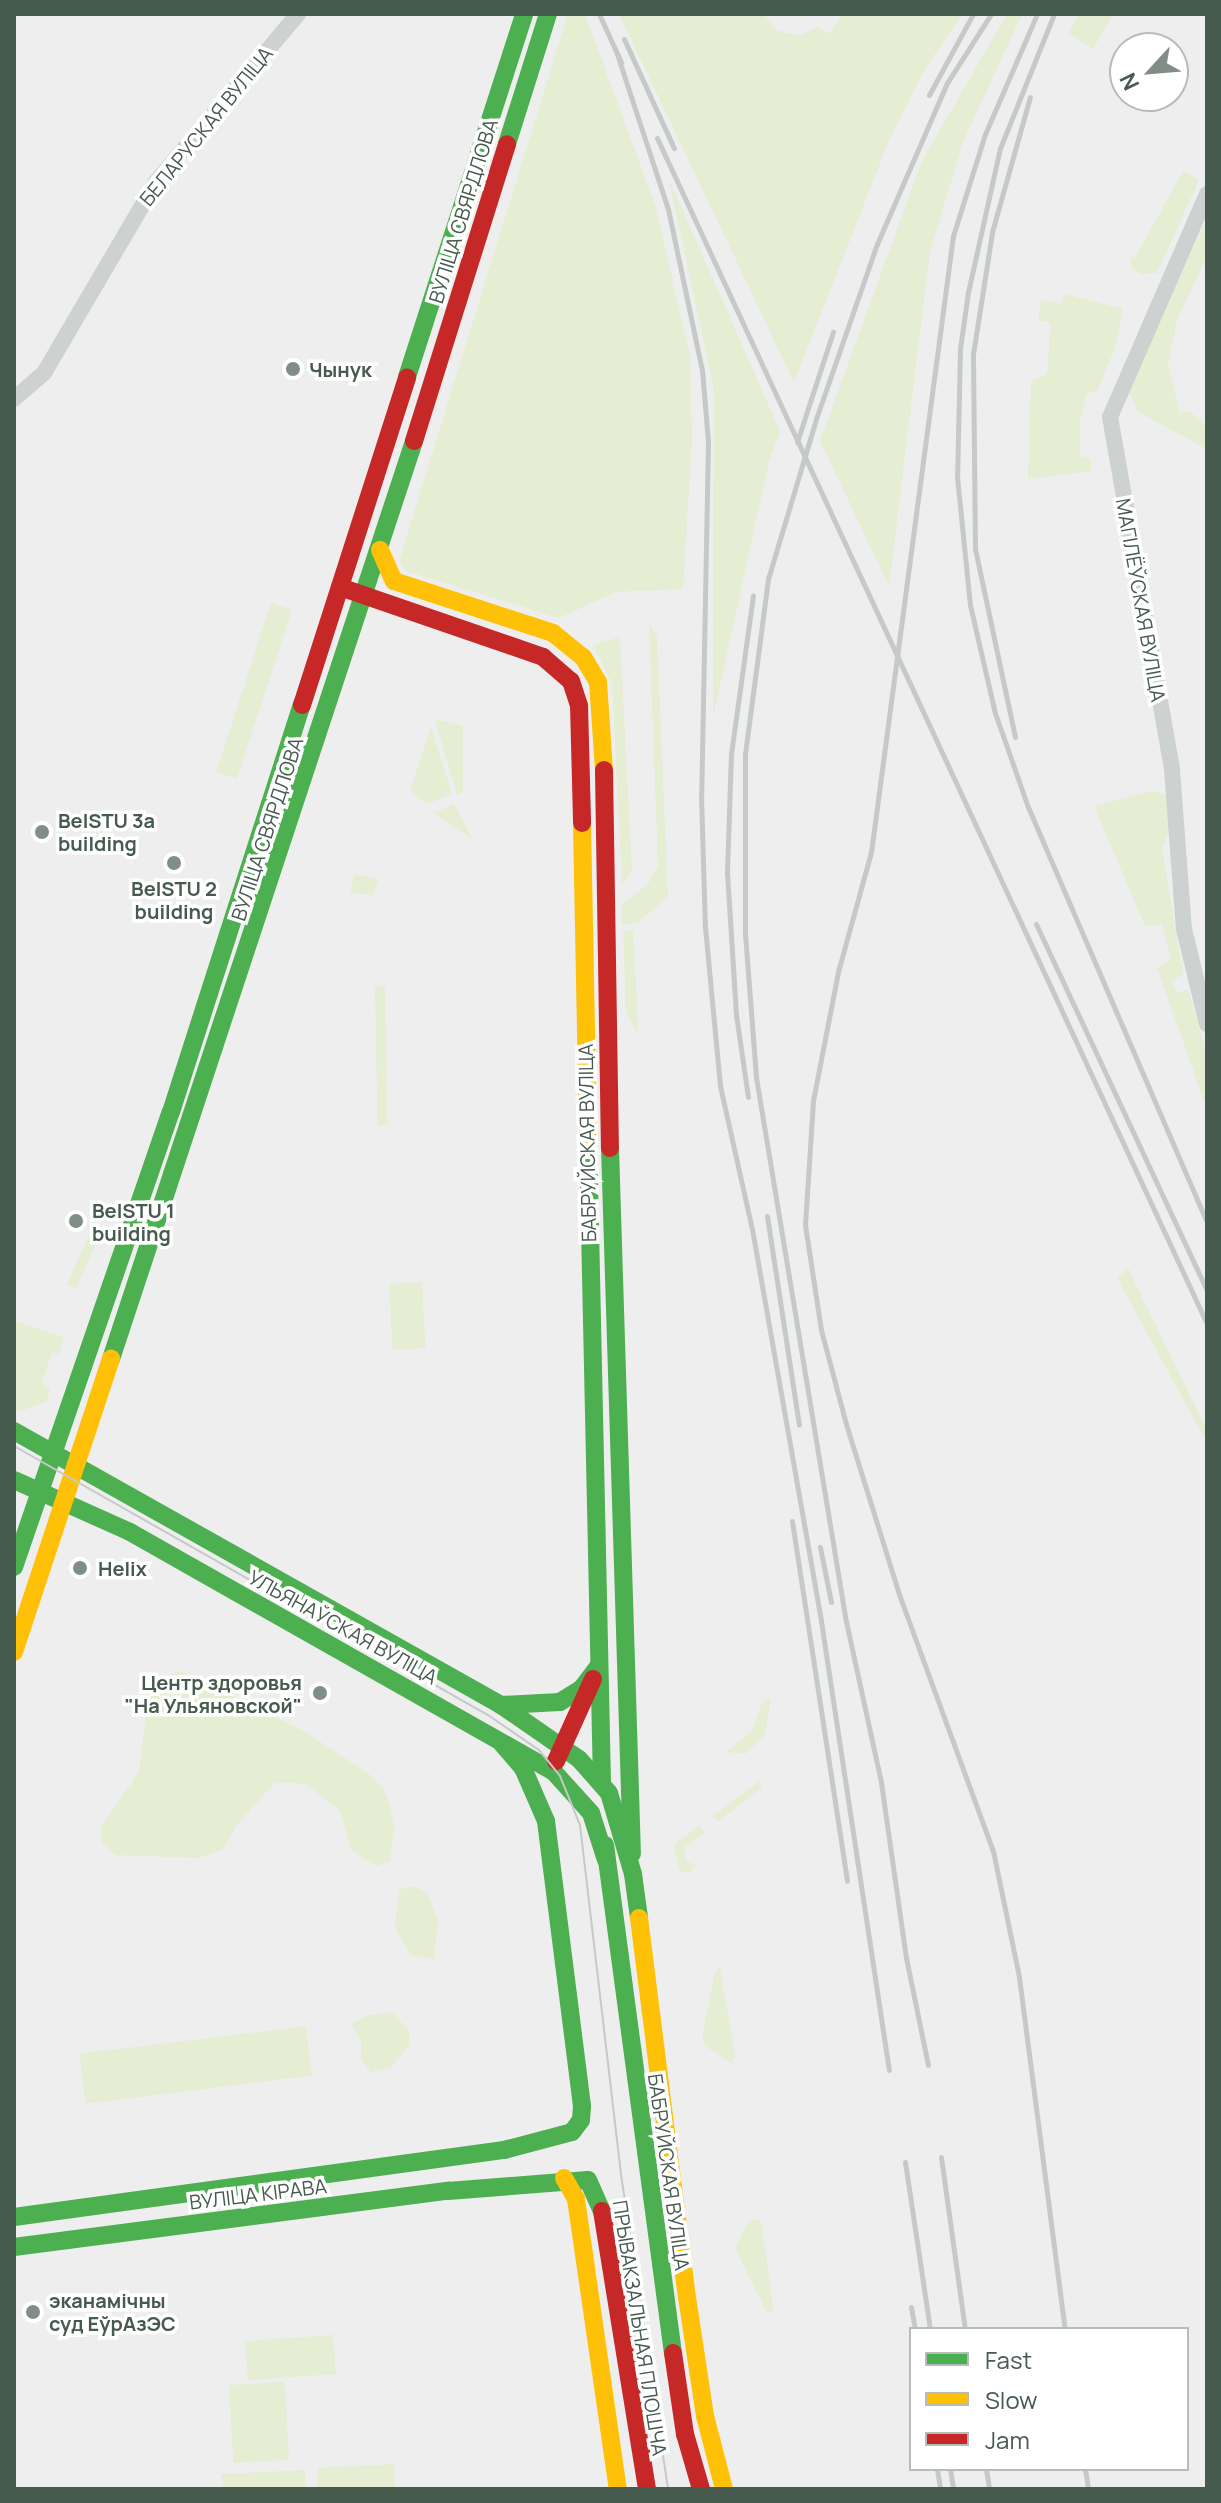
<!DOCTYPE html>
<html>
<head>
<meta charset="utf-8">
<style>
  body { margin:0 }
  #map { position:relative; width:1221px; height:2503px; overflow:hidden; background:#efeeef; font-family:Manrope,sans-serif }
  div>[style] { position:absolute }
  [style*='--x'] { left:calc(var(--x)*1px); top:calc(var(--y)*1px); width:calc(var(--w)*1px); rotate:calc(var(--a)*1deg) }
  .green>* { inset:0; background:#e5edd3; transform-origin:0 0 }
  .street>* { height:16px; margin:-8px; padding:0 8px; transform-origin:8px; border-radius:8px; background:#cdd1cf }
  .fast>* { height:18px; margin:-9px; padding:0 9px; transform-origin:9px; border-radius:9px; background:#4caf50 }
  .slow>* { height:18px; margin:-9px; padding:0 9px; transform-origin:9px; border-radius:9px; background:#ffc107 }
  .jam>* { height:18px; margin:-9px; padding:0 9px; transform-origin:9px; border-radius:9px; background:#c62828 }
  .tram>* { height:2px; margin:-1px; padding:0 1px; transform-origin:1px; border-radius:1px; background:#c5c9c7 }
  .rail>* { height:5px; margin:-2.5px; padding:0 2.5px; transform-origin:2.5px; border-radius:2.5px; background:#c5c9c7 }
  .dots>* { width:22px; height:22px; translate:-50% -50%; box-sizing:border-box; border:4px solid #fff; border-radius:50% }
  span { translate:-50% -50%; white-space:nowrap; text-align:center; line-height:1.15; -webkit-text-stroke:7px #fff; paint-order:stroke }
  .street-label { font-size:20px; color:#465a4e }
  .poi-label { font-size:20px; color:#465a4e; font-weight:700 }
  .left { translate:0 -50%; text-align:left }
  .right { translate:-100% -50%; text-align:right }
  .frame { position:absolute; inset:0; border:16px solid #465a4e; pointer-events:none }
  .legend { position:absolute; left:909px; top:2327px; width:280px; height:144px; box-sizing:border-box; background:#fff; border:2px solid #b5bdb8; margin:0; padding:10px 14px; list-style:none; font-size:24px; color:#465a4e }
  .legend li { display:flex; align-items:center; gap:16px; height:40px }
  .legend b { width:40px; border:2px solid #b5bdb8 }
  .north { position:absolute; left:1109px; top:32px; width:80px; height:80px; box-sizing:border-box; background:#fff; border:2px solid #b5bdb8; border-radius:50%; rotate:244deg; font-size:22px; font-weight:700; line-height:32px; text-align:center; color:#465a4e }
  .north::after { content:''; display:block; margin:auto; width:28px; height:36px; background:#818e86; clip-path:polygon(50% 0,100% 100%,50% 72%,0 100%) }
</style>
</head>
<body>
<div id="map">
  <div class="green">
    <i style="clip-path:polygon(568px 14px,585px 14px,656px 208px,690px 356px,692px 440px,683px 589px,616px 592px,559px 618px,406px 571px,399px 561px)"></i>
    <i style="clip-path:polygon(619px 14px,764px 14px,775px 30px,799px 36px,817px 27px,829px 34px,843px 14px,962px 14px,925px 69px,890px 138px,794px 382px)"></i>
    <i style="clip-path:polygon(1007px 14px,1022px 14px,963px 142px,930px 252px,889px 586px,820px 441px,922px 161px)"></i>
    <i style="clip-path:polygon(1079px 14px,1113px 14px,1093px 49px,1069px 33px)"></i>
    <i style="clip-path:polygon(1183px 171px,1199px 180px,1157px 273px,1141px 274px,1131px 267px,1130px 256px,1135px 258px)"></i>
    <i style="clip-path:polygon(668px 177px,780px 431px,769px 462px,713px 718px,714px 390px)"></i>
    <i style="clip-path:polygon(1207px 219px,1207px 256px,1177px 320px,1168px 365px,1180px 414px,1190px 411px,1207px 428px,1207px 449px,1138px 412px,1129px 392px,1137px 359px)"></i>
    <i style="clip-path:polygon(1065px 294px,1123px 309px,1115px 348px,1097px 391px,1086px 394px,1080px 422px,1080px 456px,1090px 458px,1092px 471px,1028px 479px,1031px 381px,1047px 374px,1051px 323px,1038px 320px,1041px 300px,1061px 304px)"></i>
    <i style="left:271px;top:603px;width:22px;height:178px;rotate:18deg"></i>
    <i style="clip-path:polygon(649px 624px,657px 636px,668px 897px,637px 923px,622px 924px,622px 905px,648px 884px,658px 865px)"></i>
    <i style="clip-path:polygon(620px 637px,632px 870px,622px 884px,612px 684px,593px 645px)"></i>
    <i style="clip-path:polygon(435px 719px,463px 726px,463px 792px,457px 795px)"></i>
    <i style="clip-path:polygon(431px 727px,452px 794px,427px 804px,410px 791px)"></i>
    <i style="clip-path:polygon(1153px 791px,1166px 795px,1170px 828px,1162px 848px,1183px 974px,1172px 981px,1176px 993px,1188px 989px,1207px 1055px,1207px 1109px,1157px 968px,1171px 959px,1162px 924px,1145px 926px,1094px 806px)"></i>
    <i style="clip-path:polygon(454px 804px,473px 840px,434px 813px)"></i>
    <i style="clip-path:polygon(355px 874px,378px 879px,373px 895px,350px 893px)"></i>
    <i style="clip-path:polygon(633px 930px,638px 1022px,637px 1033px,626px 1012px,623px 931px)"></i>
    <i style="left:385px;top:986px;width:139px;height:10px;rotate:89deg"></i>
    <i style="left:88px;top:1237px;width:10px;height:52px;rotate:24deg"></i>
    <i style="clip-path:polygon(1128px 1268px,1207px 1431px,1207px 1443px,1117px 1278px)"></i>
    <i style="left:422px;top:1282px;width:66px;height:33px;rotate:87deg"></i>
    <i style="clip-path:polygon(14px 1321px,64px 1337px,59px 1354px,52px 1353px,42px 1383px,50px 1389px,47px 1401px,19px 1412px,14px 1410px)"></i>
    <i style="clip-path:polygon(180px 1671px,304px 1731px,369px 1774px,383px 1788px,390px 1806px,394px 1826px,390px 1862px,376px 1866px,351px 1850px,340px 1811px,306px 1784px,275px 1782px,236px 1826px,223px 1849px,198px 1858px,116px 1855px,102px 1842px,100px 1828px,139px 1772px,148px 1699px,163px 1677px)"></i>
    <i style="clip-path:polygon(771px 1698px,765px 1735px,745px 1754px,726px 1752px,752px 1731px,762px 1703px)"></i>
    <i style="clip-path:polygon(759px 1781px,762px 1787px,718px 1822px,713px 1816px)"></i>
    <i style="clip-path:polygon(700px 1825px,705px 1833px,685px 1847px,686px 1861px,696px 1865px,689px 1873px,679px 1871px,674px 1845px)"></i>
    <i style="clip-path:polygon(412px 1886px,427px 1892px,438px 1920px,434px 1959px,411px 1955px,395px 1928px,399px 1890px)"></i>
    <i style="clip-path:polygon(720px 1968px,735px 2056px,731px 2063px,705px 2046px,702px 2037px,715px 1972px)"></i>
    <i style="clip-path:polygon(392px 2012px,409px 2031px,409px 2045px,391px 2068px,371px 2072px,361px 2059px,361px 2041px,351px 2024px,366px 2016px)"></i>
    <i style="left:306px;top:2026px;width:50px;height:228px;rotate:83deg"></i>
    <i style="clip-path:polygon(759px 2220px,762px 2226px,774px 2313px,766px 2311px,735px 2248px,749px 2221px)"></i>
    <i style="left:333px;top:2335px;width:39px;height:88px;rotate:86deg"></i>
    <i style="left:285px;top:2382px;width:78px;height:56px;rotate:87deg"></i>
    <i style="clip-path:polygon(394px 2464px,395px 2489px,318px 2489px,317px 2468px)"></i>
    <i style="clip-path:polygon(305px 2470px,306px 2489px,223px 2489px,221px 2474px)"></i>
  </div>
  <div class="street">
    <i style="--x:1207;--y:194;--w:243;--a:113.5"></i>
    <i style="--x:1110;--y:417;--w:358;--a:80"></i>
    <i style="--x:1172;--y:770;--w:159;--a:85.7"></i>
    <i style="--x:1184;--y:929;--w:98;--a:76.4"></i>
    <i style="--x:14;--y:399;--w:40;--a:-41"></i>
    <i style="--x:44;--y:373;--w:221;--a:-59.6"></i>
    <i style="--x:156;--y:182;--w:220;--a:-49.8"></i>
  </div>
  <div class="fast">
    <i style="--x:507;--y:144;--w:136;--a:-72.5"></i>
    <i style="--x:407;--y:377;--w:381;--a:-72.1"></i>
    <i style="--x:588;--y:1136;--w:647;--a:88.76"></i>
    <i style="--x:610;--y:1148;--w:706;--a:88.22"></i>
    <i style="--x:111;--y:1359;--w:967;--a:-71.73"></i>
    <i style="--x:14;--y:1431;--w:559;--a:29.36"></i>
    <i style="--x:501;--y:1705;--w:95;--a:34.7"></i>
    <i style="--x:579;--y:1759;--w:45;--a:48.6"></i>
    <i style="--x:609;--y:1793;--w:84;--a:73.5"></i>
    <i style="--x:633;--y:1874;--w:44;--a:82.2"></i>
    <i style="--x:14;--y:1480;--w:127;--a:24.1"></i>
    <i style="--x:130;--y:1532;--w:486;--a:29.5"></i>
    <i style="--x:553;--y:1771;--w:57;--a:47.9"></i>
    <i style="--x:591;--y:1813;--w:49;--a:72.3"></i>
    <i style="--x:14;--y:1567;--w:481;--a:-71"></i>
    <i style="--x:171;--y:1112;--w:428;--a:-72.2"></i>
    <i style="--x:501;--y:1705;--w:59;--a:-2.9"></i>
    <i style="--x:560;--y:1702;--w:26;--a:-32"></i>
    <i style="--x:582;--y:1688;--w:26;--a:-53"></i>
    <i style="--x:605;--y:1845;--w:513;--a:82.38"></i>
    <i style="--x:14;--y:2217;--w:495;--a:-7.8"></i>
    <i style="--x:504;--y:2150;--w:70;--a:-14.8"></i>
    <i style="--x:572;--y:2132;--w:15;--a:-53"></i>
    <i style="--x:581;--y:2120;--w:14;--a:-86"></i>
    <i style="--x:582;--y:2106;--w:287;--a:-97.2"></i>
    <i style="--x:546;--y:1821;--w:58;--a:-113.5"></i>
    <i style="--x:523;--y:1768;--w:32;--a:-131"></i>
    <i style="--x:14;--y:2247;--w:438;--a:-7.4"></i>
    <i style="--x:448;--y:2191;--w:140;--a:-4.5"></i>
    <i style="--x:588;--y:2180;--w:34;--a:66"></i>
  </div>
  <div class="slow">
    <i style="--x:380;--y:550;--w:34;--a:66"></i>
    <i style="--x:394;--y:581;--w:167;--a:18.1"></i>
    <i style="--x:553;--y:633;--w:38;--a:39"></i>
    <i style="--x:583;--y:657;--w:29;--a:59"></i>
    <i style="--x:598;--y:682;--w:88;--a:86.1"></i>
    <i style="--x:582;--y:823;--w:313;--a:88.9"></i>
    <i style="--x:14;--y:1652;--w:309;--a:-71.7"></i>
    <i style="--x:639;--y:1918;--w:382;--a:82.8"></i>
    <i style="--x:687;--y:2297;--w:120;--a:81.4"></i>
    <i style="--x:705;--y:2416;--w:75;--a:75.4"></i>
    <i style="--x:564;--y:2178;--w:24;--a:60"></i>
    <i style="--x:576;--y:2199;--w:293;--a:81.8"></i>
  </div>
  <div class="jam">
    <i style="--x:414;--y:441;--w:311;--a:-72.6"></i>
    <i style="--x:340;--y:587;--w:215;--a:19"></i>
    <i style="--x:543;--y:657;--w:37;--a:41"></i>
    <i style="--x:571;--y:681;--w:25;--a:72"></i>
    <i style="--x:579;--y:705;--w:118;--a:88.5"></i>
    <i style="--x:302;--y:705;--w:344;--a:-72.2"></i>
    <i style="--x:604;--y:770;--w:378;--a:89.1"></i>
    <i style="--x:556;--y:1761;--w:90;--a:-65.7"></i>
    <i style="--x:602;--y:2211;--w:282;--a:80.8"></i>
    <i style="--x:673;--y:2353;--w:82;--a:81.6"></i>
    <i style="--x:685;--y:2434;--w:57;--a:73.8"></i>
  </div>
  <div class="tram">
    <i style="--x:14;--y:1446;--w:545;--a:29.58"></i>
    <i style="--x:488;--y:1715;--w:62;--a:34.5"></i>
    <i style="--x:539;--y:1750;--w:33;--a:51"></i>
    <i style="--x:560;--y:1776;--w:53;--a:67.8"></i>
    <i style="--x:580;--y:1825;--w:358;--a:83.3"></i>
    <i style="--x:622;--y:2181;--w:311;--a:81.5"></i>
  </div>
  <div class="rail">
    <i style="--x:599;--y:14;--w:53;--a:65.4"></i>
    <i style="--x:1037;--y:14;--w:131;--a:113.4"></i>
    <i style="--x:985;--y:134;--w:107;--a:107.4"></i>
    <i style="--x:953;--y:236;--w:621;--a:97.58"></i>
    <i style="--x:871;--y:852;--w:124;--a:105.4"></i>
    <i style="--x:838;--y:972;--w:131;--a:101"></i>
    <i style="--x:813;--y:1101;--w:124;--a:93.7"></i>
    <i style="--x:805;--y:1225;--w:106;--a:81.3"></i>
    <i style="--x:821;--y:1330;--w:97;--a:75.1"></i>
    <i style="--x:846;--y:1424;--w:181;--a:72.7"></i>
    <i style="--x:900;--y:1597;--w:270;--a:69.9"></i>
    <i style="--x:993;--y:1851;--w:129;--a:78.3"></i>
    <i style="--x:1019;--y:1977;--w:355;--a:82.6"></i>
    <i style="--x:1054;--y:14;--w:144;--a:111.9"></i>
    <i style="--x:1000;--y:148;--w:148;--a:102.5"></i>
    <i style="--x:968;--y:292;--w:58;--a:98"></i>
    <i style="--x:960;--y:349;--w:128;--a:91.3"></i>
    <i style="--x:957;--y:477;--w:129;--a:84.2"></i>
    <i style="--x:970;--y:605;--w:111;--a:77"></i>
    <i style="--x:995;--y:713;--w:100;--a:70.7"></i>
    <i style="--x:1028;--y:807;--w:453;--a:66.7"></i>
    <i style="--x:624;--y:39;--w:120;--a:65.4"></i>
    <i style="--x:617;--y:54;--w:163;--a:71.8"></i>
    <i style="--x:668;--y:209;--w:165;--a:78.1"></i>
    <i style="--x:702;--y:370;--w:72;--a:85.2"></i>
    <i style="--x:708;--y:442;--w:353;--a:91.1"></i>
    <i style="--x:701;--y:795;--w:132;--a:88.3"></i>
    <i style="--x:705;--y:927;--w:160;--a:84.6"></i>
    <i style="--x:720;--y:1086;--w:147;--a:77.4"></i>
    <i style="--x:752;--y:1229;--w:398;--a:80"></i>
    <i style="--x:821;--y:1621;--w:454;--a:81.4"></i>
    <i style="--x:929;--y:95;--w:92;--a:-61.5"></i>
    <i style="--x:657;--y:138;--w:1307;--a:65.12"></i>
    <i style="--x:797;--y:442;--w:116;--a:-71.9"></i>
    <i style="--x:1015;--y:737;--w:192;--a:-102"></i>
    <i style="--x:975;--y:549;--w:195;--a:-90.6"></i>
    <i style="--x:973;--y:354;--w:123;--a:-81.1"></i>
    <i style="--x:992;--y:232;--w:140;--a:-74.3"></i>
    <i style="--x:1036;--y:924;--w:405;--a:65"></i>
    <i style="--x:748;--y:1097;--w:83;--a:-98.3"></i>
    <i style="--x:736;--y:1015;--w:142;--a:-93.6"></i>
    <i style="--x:727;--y:873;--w:119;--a:-88.1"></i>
    <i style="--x:731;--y:754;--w:160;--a:-82.1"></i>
    <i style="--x:767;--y:1216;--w:211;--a:81.3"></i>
    <i style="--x:792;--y:1521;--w:364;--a:81.3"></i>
    <i style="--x:820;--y:1547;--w:56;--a:78.7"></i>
    <i style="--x:928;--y:2065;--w:109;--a:-101.6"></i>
    <i style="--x:906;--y:1958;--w:178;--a:-98.1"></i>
    <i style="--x:881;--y:1782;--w:164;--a:-102.3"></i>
    <i style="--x:846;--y:1622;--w:552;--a:-99.38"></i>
    <i style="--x:756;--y:1077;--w:144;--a:-94.4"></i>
    <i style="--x:745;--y:933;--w:179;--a:-90"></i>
    <i style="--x:745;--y:754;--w:177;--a:-82.5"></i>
    <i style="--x:768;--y:579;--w:170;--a:-73.3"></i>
    <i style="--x:817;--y:416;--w:182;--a:-70.8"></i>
    <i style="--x:877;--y:244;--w:176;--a:-66.5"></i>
    <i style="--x:947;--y:83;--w:82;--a:-57.5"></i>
    <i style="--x:941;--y:2157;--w:174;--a:82.1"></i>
    <i style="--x:905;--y:2162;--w:169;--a:81.5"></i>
    <i style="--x:911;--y:2307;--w:22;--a:80"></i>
    <i style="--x:937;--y:2469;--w:20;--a:81"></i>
    <i style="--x:950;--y:2469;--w:20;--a:81"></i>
    <i style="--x:986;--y:2469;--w:20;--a:81"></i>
    <i style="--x:1085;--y:2469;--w:20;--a:81"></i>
  </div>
  <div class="dots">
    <i style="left:293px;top:369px;background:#818e86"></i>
    <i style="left:42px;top:832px;background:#818e86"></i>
    <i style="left:174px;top:863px;background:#818e86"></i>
    <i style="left:76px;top:1221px;background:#818e86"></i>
    <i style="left:80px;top:1568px;background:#818e86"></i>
    <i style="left:320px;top:1693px;background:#818e86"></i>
    <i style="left:33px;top:2312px;background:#818e86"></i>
  </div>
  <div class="street-label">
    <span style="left:206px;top:126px;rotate:-51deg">БЕЛАРУСКАЯ ВУЛІЦА</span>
    <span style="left:463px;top:211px;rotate:-73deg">ВУЛІЦА СВЯРДЛОВА</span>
    <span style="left:1141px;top:600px;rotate:80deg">МАГІЛЁЎСКАЯ ВУЛІЦА</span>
    <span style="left:267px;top:829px;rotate:-72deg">ВУЛІЦА СВЯРДЛОВА</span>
    <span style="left:587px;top:1143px;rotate:-91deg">БАБРУЙСКАЯ ВУЛІЦА</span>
    <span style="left:343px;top:1627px;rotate:29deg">УЛЬЯНАЎСКАЯ ВУЛІЦА</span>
    <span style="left:669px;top:2172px;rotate:82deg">БАБРУЙСКАЯ ВУЛІЦА</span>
    <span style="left:258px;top:2194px;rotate:-7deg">ВУЛІЦА КІРАВА</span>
    <span style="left:640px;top:2328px;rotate:81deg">ПРЫВАКЗАЛЬНАЯ ПЛОШЧА</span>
  </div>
  <div class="poi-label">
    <span class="left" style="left:309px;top:369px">Чынук</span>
    <span class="left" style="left:58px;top:832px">BelSTU 3a<br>building</span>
    <span style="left:174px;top:900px">BelSTU 2<br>building</span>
    <span class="left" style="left:92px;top:1222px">BelSTU 1<br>building</span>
    <span class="left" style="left:98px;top:1568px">Helix</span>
    <span class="right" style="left:302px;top:1694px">Центр здоровья<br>"На Ульяновской"</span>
    <span class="left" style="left:49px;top:2312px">эканамічны<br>суд ЕўрАзЭС</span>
  </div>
  <div class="frame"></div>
  <ul class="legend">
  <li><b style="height:10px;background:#4caf50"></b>Fast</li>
  <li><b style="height:10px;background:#ffc107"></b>Slow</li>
  <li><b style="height:10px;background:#c62828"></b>Jam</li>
  </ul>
  <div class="north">N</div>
</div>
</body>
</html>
